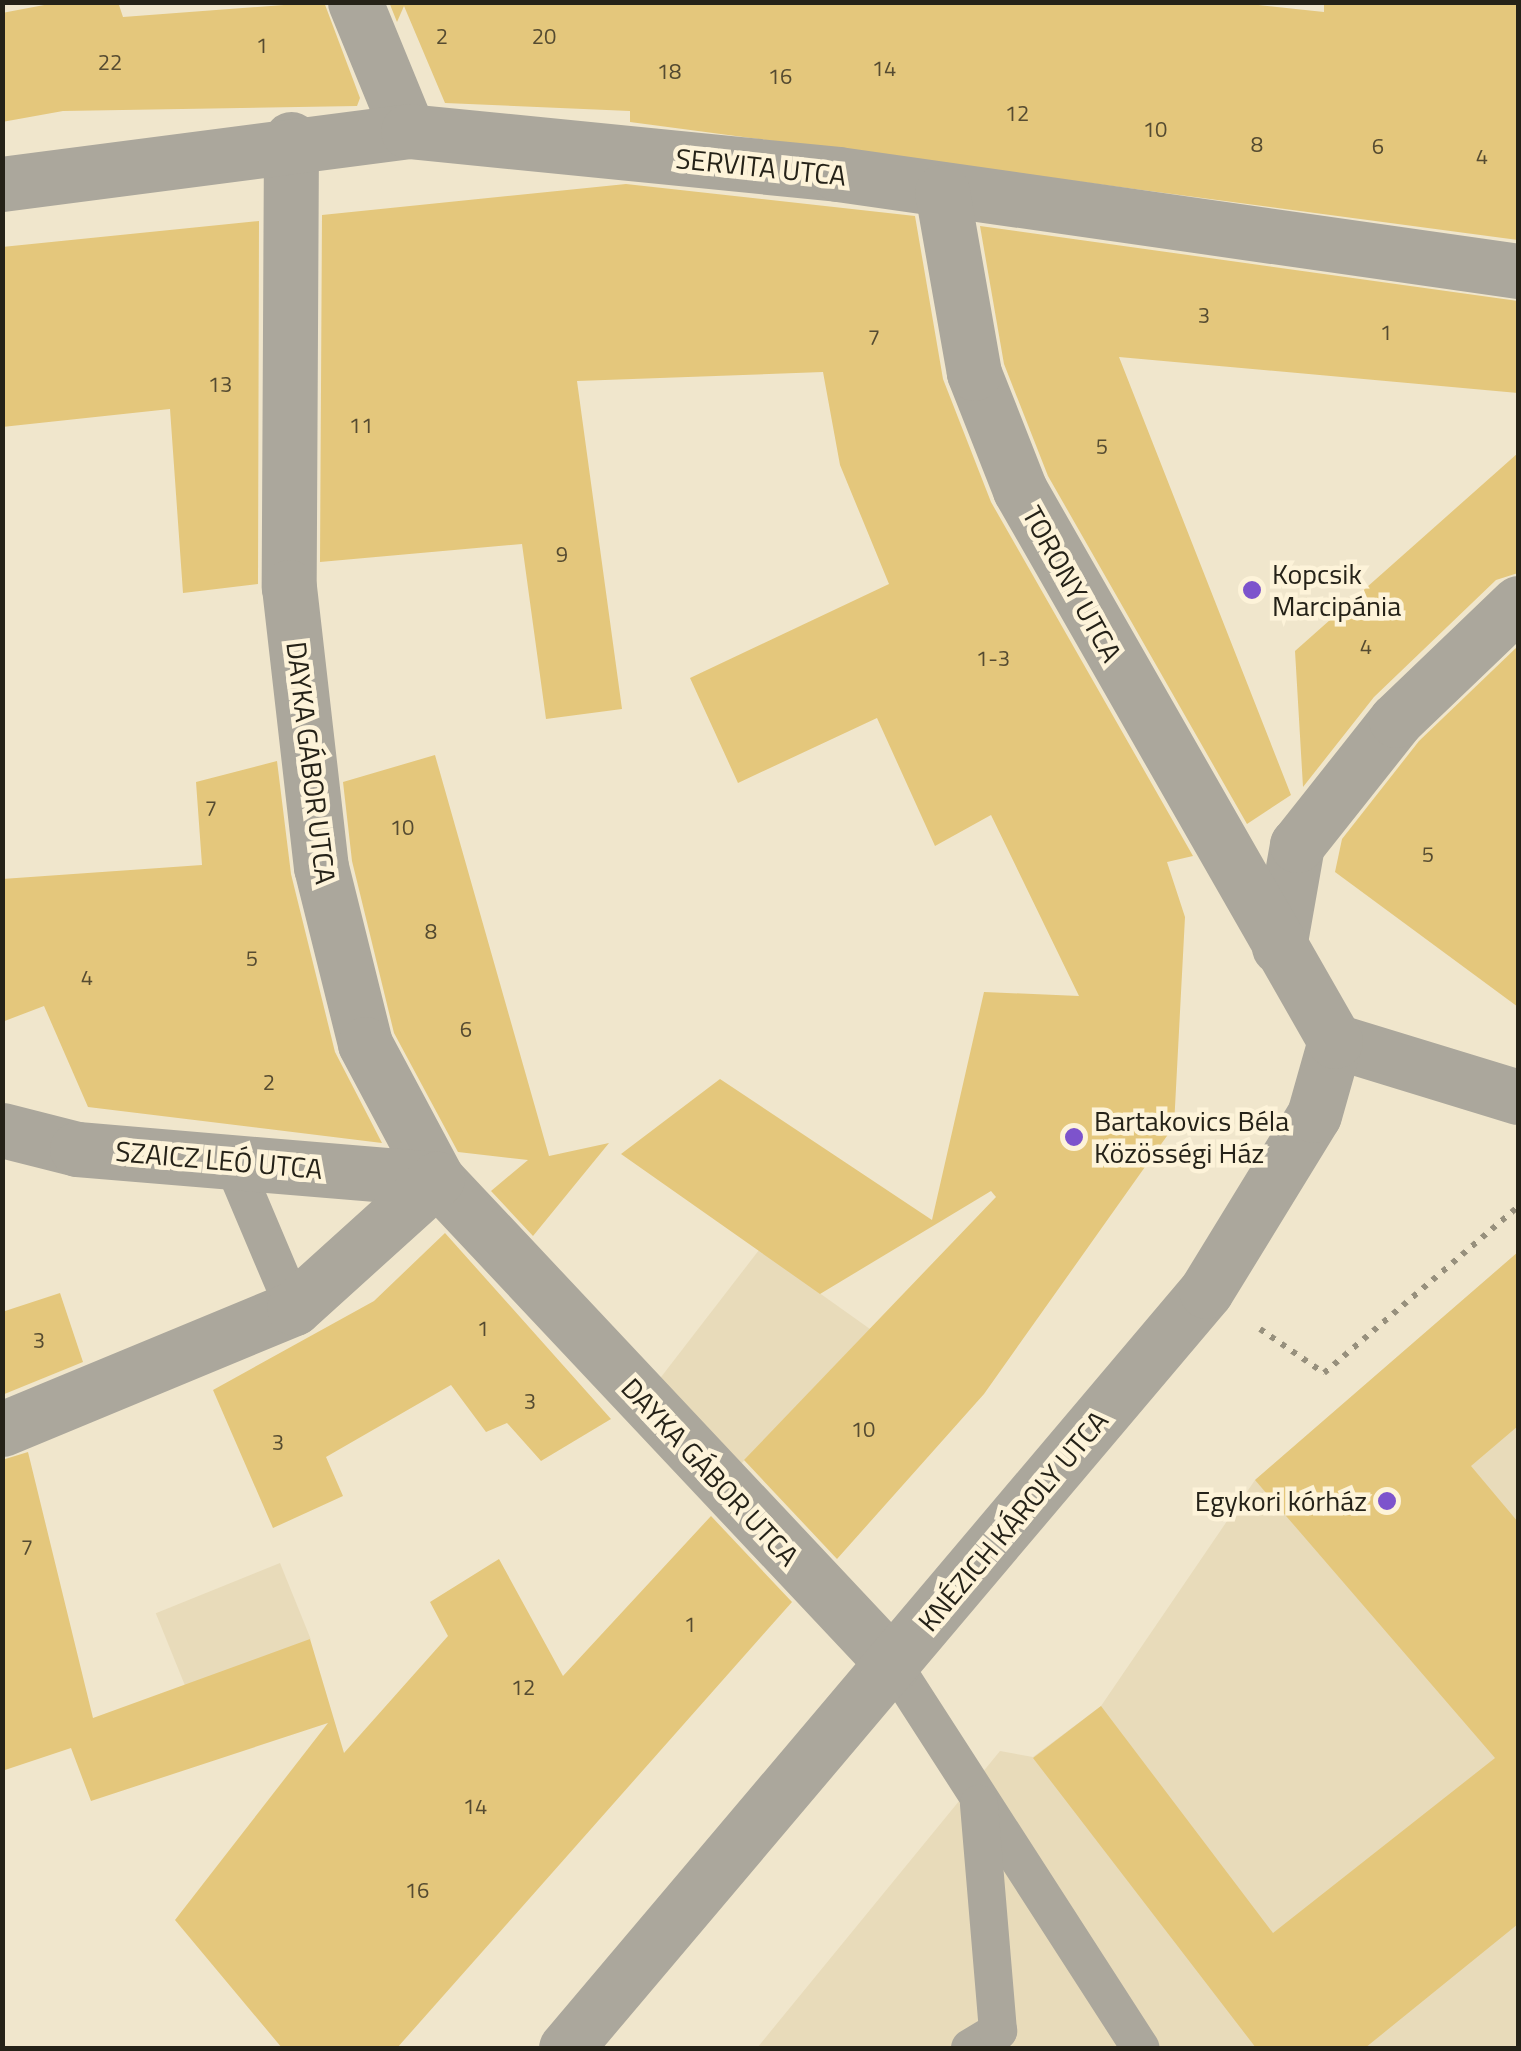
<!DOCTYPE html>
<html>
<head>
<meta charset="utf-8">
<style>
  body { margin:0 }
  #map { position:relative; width:1521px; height:2051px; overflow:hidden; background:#f0e6cc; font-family:"Titillium Web",sans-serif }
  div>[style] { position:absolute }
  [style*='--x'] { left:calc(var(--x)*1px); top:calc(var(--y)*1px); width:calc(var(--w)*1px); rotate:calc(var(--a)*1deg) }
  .built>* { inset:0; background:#e8dbba; transform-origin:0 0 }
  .building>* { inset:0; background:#e4c77c }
  .path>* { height:6px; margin-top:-3px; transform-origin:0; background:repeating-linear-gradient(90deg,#97907d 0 5px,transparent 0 13px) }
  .service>* { height:38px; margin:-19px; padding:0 19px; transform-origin:19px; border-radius:19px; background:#aba79c }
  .minor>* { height:55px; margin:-27.5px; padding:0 27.5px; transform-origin:27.5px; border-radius:27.5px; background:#aba79c }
  .dots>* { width:28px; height:28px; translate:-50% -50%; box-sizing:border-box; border:5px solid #fdf3d9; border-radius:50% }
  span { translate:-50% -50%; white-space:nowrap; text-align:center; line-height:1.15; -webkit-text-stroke:9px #fdf3d9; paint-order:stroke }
  .number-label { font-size:22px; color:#554b31 }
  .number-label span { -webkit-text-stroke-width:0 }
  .street-label { font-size:28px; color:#252218 }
  .poi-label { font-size:28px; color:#252218 }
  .left { translate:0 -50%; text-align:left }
  .right { translate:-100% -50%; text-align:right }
  .frame { position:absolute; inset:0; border:5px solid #252218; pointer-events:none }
</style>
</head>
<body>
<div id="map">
  <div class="built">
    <i style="clip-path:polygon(759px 1250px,870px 1329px,739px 1466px,658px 1381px)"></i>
    <i style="clip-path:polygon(1518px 1252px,1518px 2048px,757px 2048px,1000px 1751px,1033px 1757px,1101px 1706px,1255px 1480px)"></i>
    <i style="left:280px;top:1563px;width:82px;height:134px;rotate:68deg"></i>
  </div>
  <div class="building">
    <i style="clip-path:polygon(60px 2px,118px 2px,123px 17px,324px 2px,360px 98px,357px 106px,63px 111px,2px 122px,2px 13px)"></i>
    <i style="clip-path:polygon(389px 2px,1231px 2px,1324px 12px,1324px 2px,1518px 2px,1518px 240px,630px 122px,630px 111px,445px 103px,404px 6px,397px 22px)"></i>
    <i style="clip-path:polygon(626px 184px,915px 216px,943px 379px,991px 502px,1193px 856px,1167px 862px,1185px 917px,1174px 1126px,984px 1394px,837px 1559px,744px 1460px,996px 1197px,991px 1191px,820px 1294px,621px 1154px,720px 1079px,932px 1220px,984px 992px,1079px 996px,991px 815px,935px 846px,877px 718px,738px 783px,690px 678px,889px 584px,840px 465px,823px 372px,577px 381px,622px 709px,546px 719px,522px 544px,320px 562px,322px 215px)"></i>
    <i style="clip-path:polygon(259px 221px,258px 584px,183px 593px,170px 409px,2px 427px,2px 247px)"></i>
    <i style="clip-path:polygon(980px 226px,1518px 301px,1518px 393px,1119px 357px,1291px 795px,1247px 824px,1048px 476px,1004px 364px)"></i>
    <i style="clip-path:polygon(1518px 453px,1518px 573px,1496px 580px,1374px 697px,1303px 787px,1295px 651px)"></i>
    <i style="clip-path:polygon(1518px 646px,1518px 1007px,1335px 872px,1342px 839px,1419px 741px)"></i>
    <i style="clip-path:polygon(435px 755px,549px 1156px,609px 1143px,533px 1236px,491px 1191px,528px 1160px,458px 1152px,394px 1033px,352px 861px,343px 782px)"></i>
    <i style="clip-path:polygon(277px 761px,291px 874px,335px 1052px,382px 1143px,88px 1107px,44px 1006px,2px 1022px,2px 879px,202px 865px,196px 782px)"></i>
    <i style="clip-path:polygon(445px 1233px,611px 1419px,541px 1461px,507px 1423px,486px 1432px,451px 1385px,326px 1457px,343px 1496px,273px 1528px,213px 1390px,374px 1301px)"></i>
    <i style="clip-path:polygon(1518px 1252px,1518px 1426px,1471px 1466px,1518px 1522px,1518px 1924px,1365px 2048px,1256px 2048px,1033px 1758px,1101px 1706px,1273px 1933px,1495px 1758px,1255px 1480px)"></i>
    <i style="clip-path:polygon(60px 1293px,83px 1362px,2px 1395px,2px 1312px)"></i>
    <i style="clip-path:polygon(28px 1452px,93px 1718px,310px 1639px,344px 1753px,448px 1636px,430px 1602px,499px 1559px,563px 1676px,711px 1516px,792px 1602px,397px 2048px,282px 2048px,175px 1920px,328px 1723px,91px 1801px,71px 1748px,2px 1771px,2px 1460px)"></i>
  </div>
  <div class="path">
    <i style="--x:1260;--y:1329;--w:78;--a:34.5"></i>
    <i style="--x:1324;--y:1373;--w:255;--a:-40.6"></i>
  </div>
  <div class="service">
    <i style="--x:232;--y:1161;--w:160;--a:67.1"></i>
    <i style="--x:893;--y:1664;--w:457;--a:57.2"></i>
    <i style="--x:970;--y:2048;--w:33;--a:-31"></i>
    <i style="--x:998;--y:2031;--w:228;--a:-94.8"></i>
  </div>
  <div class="minor">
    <i style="--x:355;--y:2;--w:139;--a:67.7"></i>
    <i style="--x:291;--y:139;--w:448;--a:90.3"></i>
    <i style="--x:289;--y:587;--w:282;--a:83.5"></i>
    <i style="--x:321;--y:867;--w:182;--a:76"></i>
    <i style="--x:365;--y:1044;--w:153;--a:61.9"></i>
    <i style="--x:437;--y:1179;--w:666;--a:46.77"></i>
    <i style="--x:2;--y:184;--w:409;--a:-7.4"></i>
    <i style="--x:408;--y:131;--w:432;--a:5.7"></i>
    <i style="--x:838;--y:174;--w:687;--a:8.12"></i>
    <i style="--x:1279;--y:947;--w:104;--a:-80"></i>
    <i style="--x:1297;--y:845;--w:159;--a:-51.6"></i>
    <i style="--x:1396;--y:720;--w:169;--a:-43.8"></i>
    <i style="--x:1335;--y:1041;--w:191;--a:17"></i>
    <i style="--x:2;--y:1130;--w:77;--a:14.2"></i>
    <i style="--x:77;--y:1149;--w:361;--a:4.8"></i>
    <i style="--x:2;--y:1429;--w:316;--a:-22.5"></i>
    <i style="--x:294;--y:1308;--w:193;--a:-42.1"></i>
    <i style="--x:566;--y:2048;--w:991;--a:-49.79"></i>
    <i style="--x:1206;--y:1291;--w:206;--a:-58.5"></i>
    <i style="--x:1314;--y:1115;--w:77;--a:-74.2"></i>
    <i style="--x:1335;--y:1041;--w:635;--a:-119.76"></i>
    <i style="--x:1020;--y:490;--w:126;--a:-111.5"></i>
    <i style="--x:974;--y:373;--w:184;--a:-100"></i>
  </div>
  <div class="dots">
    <i style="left:1252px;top:590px;background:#7d53cc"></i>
    <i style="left:1074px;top:1137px;background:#7d53cc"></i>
    <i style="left:1387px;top:1501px;background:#7d53cc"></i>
  </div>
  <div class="number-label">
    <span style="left:442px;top:37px">2</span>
    <span style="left:544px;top:37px">20</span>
    <span style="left:262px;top:46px">1</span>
    <span style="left:110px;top:63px">22</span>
    <span style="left:884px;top:69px">14</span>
    <span style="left:669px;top:72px">18</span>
    <span style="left:780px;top:77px">16</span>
    <span style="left:1017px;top:114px">12</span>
    <span style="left:1155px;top:130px">10</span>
    <span style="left:1257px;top:145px">8</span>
    <span style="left:1378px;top:147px">6</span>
    <span style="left:1482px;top:157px">4</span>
    <span style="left:1204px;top:316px">3</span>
    <span style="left:1386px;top:333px">1</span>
    <span style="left:874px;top:338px">7</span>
    <span style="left:220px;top:385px">13</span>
    <span style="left:361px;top:426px">11</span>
    <span style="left:1102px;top:447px">5</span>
    <span style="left:562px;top:555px">9</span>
    <span style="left:1366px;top:647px">4</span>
    <span style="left:993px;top:659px">1-3</span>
    <span style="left:211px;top:809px">7</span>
    <span style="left:402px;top:828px">10</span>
    <span style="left:1428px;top:855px">5</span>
    <span style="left:431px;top:932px">8</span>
    <span style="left:252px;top:959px">5</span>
    <span style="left:87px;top:978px">4</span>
    <span style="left:466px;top:1030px">6</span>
    <span style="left:269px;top:1083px">2</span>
    <span style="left:483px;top:1329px">1</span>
    <span style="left:39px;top:1341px">3</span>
    <span style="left:530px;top:1402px">3</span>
    <span style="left:863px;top:1430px">10</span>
    <span style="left:278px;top:1443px">3</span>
    <span style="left:27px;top:1548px">7</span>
    <span style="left:690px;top:1625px">1</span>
    <span style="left:523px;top:1688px">12</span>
    <span style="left:475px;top:1807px">14</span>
    <span style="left:417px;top:1891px">16</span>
  </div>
  <div class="street-label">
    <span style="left:761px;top:167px;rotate:6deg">SERVITA UTCA</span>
    <span style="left:1072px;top:584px;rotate:61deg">TORONY UTCA</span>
    <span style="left:311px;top:763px;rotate:83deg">DAYKA GÁBOR UTCA</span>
    <span style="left:219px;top:1160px;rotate:5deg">SZAICZ LEÓ UTCA</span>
    <span style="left:710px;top:1472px;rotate:47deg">DAYKA GÁBOR UTCA</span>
    <span style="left:1013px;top:1521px;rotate:-50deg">KNÉZICH KÁROLY UTCA</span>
  </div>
  <div class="poi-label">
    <span class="left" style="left:1272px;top:590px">Kopcsik<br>Marcipánia</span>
    <span class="left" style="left:1094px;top:1137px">Bartakovics Béla<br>Közösségi Ház</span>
    <span class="right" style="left:1367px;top:1501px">Egykori kórház</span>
  </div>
  <div class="frame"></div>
</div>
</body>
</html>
